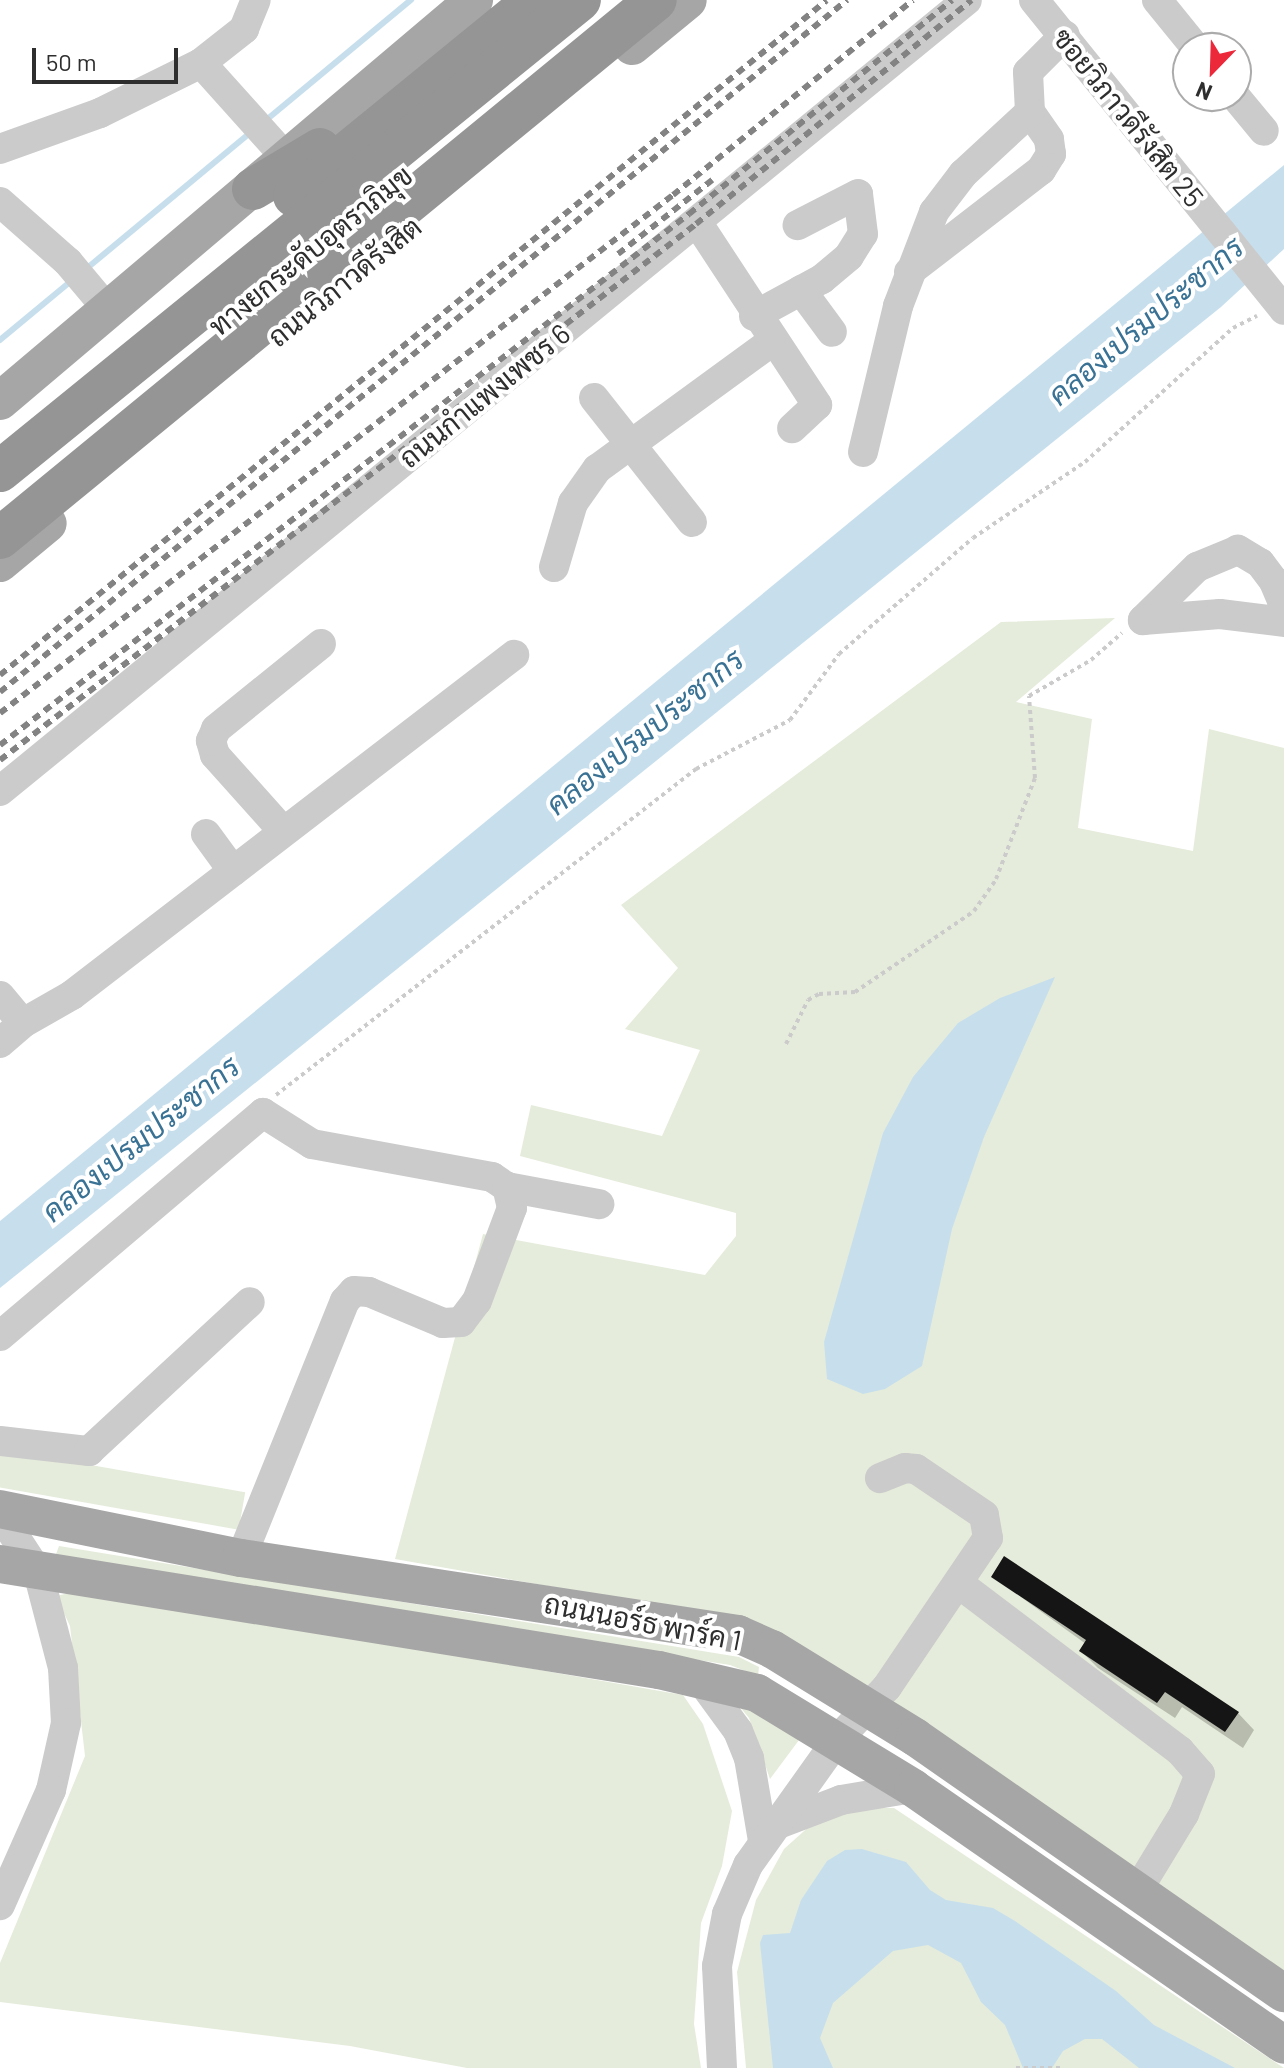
<!DOCTYPE html>
<html>
<head>
<meta charset="utf-8">
<style>
  body { margin:0 }
  #map { position:relative; width:1284px; height:2068px; overflow:hidden; background:#fff; font-family:Barlow,Sarabun,sans-serif }
  div>[style] { position:absolute }
  [style*='--x'] { left:calc(var(--x)*1px); top:calc(var(--y)*1px); width:calc(var(--w)*1px); rotate:calc(var(--a)*1deg) }
  .green>* { inset:0; background:#e5ecdb; transform-origin:0 0 }
  .water>* { inset:0; background:#c7dfed }
  .shadow>* { inset:0; background:#0003 }
  .stream>* { height:6px; margin:-3px; padding:0 3px; transform-origin:3px; border-radius:3px; background:#c7dfed }
  .building>* { inset:0; background:#151515 }
  .path>* { height:4px; margin-top:-2px; transform-origin:0; background:repeating-linear-gradient(90deg,#cbcbcb 0 4px,transparent 0 8px) }
  .minor>* { height:30px; margin:-15px; padding:0 15px; transform-origin:15px; border-radius:15px; background:#cbcbcb }
  .major>* { height:38px; margin:-19px; padding:0 19px; transform-origin:19px; border-radius:19px; background:#a6a6a6 }
  .highway>* { height:42px; margin:-21px; padding:0 21px; transform-origin:21px; border-radius:21px; background:#959595 }
  .rail>* { height:6px; margin-top:-3px; transform-origin:0; background:repeating-linear-gradient(90deg,#838383 0 8px,transparent 0 14px) }
  span { translate:-50% -50%; white-space:nowrap; text-align:center; line-height:1.15; -webkit-text-stroke:8px #fff; paint-order:stroke }
  .street-label { font-size:28px; color:#2e2e2e }
  .water-label { font-size:30px; color:#397294; font-style:italic }
  .north { position:absolute; left:1172px; top:32px; width:80px; height:80px; box-sizing:border-box; background:#fff; border:2px solid #ababab; border-radius:50%; rotate:203deg; font-size:22px; font-weight:700; line-height:32px; text-align:center; color:#2e2e2e }
  .north::after { content:''; display:block; margin:auto; width:28px; height:36px; background:#ec293b; clip-path:polygon(50% 0,100% 100%,50% 72%,0 100%) }
  .scale { position:absolute; left:32px; top:48px; width:146px; height:36px; box-sizing:border-box; border:4px solid #2e2e2e; border-top:0; padding-left:10px; font-size:24px; line-height:28px; white-space:nowrap; color:#2e2e2e; -webkit-text-stroke:6px #fff; paint-order:stroke }
</style>
</head>
<body>
<div id="map">
  <div class="green">
    <i style="clip-path:polygon(1115px 618px,1016px 702px,1092px 719px,1078px 828px,1193px 851px,1209px 729px,1284px 748px,1284px 1972px,717px 1616px,395px 1559px,483px 1234px,705px 1275px,736px 1236px,736px 1213px,520px 1156px,531px 1105px,662px 1136px,700px 1050px,625px 1029px,678px 968px,621px 905px,1001px 622px)"></i>
    <i style="left:0;top:1449px;width:249px;height:38px;rotate:10deg"></i>
    <i style="clip-path:polygon(59px 1546px,739px 1657px,759px 1667px,758px 1676px,730px 1665px,55px 1557px)"></i>
    <i style="clip-path:polygon(83px 1590px,683px 1695px,703px 1724px,732px 1811px,722px 1866px,701px 1923px,694px 2024px,701px 2068px,467px 2068px,350px 2046px,0 2002px,0 1963px,85px 1756px,70px 1626px,56px 1596px)"></i>
    <i style="clip-path:polygon(735px 1701px,802px 1736px,770px 1779px,749px 1718px)"></i>
    <i style="clip-path:polygon(852px 1808px,894px 1808px,1284px 2068px,746px 2068px,737px 1972px,756px 1900px,784px 1849px,813px 1823px)"></i>
  </div>
  <div class="water">
    <i style="clip-path:polygon(1284px 165px,1284px 249px,1221px 307px,0 1288px,0 1221px)"></i>
    <i style="clip-path:polygon(1055px 977px,984px 1137px,952px 1229px,922px 1366px,885px 1389px,863px 1394px,827px 1379px,824px 1342px,883px 1133px,913px 1077px,958px 1023px,1000px 998px)"></i>
    <i style="clip-path:polygon(862px 1849px,906px 1862px,930px 1890px,946px 1900px,993px 1908px,1015px 1921px,1116px 1991px,1154px 2025px,1235px 2068px,1139px 2068px,1102px 2039px,1085px 2039px,1063px 2051px,1052px 2068px,1023px 2068px,1005px 2025px,981px 2002px,961px 1963px,928px 1945px,893px 1951px,833px 2003px,820px 2038px,833px 2068px,773px 2068px,760px 1943px,763px 1935px,790px 1933px,801px 1900px,827px 1861px,845px 1850px)"></i>
  </div>
  <div class="shadow">
    <i style="clip-path:polygon(993px 1577px,1238px 1713px,1254px 1730px,1243px 1748px,1182px 1707px,1175px 1718px,1098px 1668px,1081px 1651px,1086px 1644px)"></i>
  </div>
  <div class="stream">
    <i style="--x:265;--y:121;--w:190;--a:-39.7"></i>
    <i style="--x:86;--y:269;--w:213;--a:-39.7"></i>
    <i style="--x:0;--y:340;--w:92;--a:-39.7"></i>
  </div>
  <div class="building">
    <i style="clip-path:polygon(1004px 1556px,1239px 1712px,1225px 1732px,1165px 1692px,1157px 1703px,1079px 1651px,1086px 1640px,991px 1577px)"></i>
  </div>
  <div class="path">
    <i style="--x:786;--y:1044;--w:49;--a:-63.4"></i>
    <i style="--x:808;--y:1000;--w:13;--a:-29"></i>
    <i style="--x:819;--y:994;--w:36;--a:-3"></i>
    <i style="--x:855;--y:992;--w:144;--a:-34.2"></i>
    <i style="--x:974;--y:911;--w:39;--a:-55"></i>
    <i style="--x:996;--y:879;--w:108;--a:-68.9"></i>
    <i style="--x:1035;--y:778;--w:82;--a:-94.2"></i>
    <i style="--x:1029;--y:696;--w:72;--a:-30.1"></i>
    <i style="--x:1091;--y:660;--w:41;--a:-41.1"></i>
    <i style="--x:276;--y:1095;--w:532;--a:-37.82"></i>
    <i style="--x:696;--y:769;--w:106;--a:-27.5"></i>
    <i style="--x:790;--y:720;--w:82;--a:-53.4"></i>
    <i style="--x:839;--y:654;--w:177;--a:-40.9"></i>
    <i style="--x:973;--y:538;--w:135;--a:-34.2"></i>
    <i style="--x:1085;--y:462;--w:200;--a:-42.2"></i>
    <i style="--x:1233;--y:328;--w:27;--a:-27"></i>
    <i style="--x:1016;--y:2068;--w:44;--a:0"></i>
  </div>
  <div class="minor">
    <i style="--x:1034;--y:0;--w:398;--a:51.1"></i>
    <i style="--x:1157;--y:0;--w:62;--a:50.9"></i>
    <i style="--x:201;--y:63;--w:55;--a:-38.3"></i>
    <i style="--x:244;--y:29;--w:31;--a:-68"></i>
    <i style="--x:1235;--y:96;--w:45;--a:50.4"></i>
    <i style="--x:0;--y:149;--w:106;--a:-19.8"></i>
    <i style="--x:100;--y:113;--w:113;--a:-26.3"></i>
    <i style="--x:201;--y:63;--w:130;--a:48.1"></i>
    <i style="--x:0;--y:202;--w:91;--a:41.4"></i>
    <i style="--x:68;--y:262;--w:65;--a:50"></i>
    <i style="--x:697;--y:222;--w:219;--a:56.7"></i>
    <i style="--x:817;--y:405;--w:34;--a:137"></i>
    <i style="--x:909;--y:272;--w:167;--a:-37.7"></i>
    <i style="--x:1041;--y:170;--w:19;--a:-58"></i>
    <i style="--x:1051;--y:154;--w:15;--a:-98"></i>
    <i style="--x:1049;--y:139;--w:33;--a:-125"></i>
    <i style="--x:1030;--y:112;--w:40;--a:-92.9"></i>
    <i style="--x:1028;--y:72;--w:52;--a:-45"></i>
    <i style="--x:801;--y:290;--w:52;--a:53.6"></i>
    <i style="--x:754;--y:316;--w:77;--a:-28.6"></i>
    <i style="--x:822;--y:279;--w:35;--a:-40"></i>
    <i style="--x:849;--y:256;--w:26;--a:-58"></i>
    <i style="--x:863;--y:234;--w:40;--a:-97.1"></i>
    <i style="--x:858;--y:194;--w:68;--a:152.7"></i>
    <i style="--x:594;--y:398;--w:158;--a:51.7"></i>
    <i style="--x:863;--y:452;--w:150;--a:-76.5"></i>
    <i style="--x:898;--y:306;--w:101;--a:-69"></i>
    <i style="--x:934;--y:212;--w:48;--a:-52.7"></i>
    <i style="--x:963;--y:174;--w:91;--a:-42.8"></i>
    <i style="--x:554;--y:567;--w:67;--a:-73.5"></i>
    <i style="--x:573;--y:503;--w:42;--a:-54.8"></i>
    <i style="--x:597;--y:469;--w:215;--a:-36.1"></i>
    <i style="--x:1280;--y:621;--w:18;--a:-81"></i>
    <i style="--x:1283;--y:603;--w:25;--a:-113"></i>
    <i style="--x:1273;--y:580;--w:21;--a:-127"></i>
    <i style="--x:1260;--y:563;--w:26;--a:-149"></i>
    <i style="--x:1238;--y:550;--w:44;--a:157.5"></i>
    <i style="--x:1197;--y:567;--w:76;--a:135.5"></i>
    <i style="--x:1143;--y:620;--w:77;--a:-4.5"></i>
    <i style="--x:1220;--y:614;--w:64;--a:7.1"></i>
    <i style="--x:0;--y:791;--w:1249;--a:-39.28"></i>
    <i style="--x:283;--y:831;--w:102;--a:-131.8"></i>
    <i style="--x:215;--y:755;--w:15;--a:-106"></i>
    <i style="--x:211;--y:741;--w:13;--a:-67"></i>
    <i style="--x:216;--y:729;--w:135;--a:-39"></i>
    <i style="--x:206;--y:834;--w:46;--a:53.9"></i>
    <i style="--x:0;--y:996;--w:35;--a:50"></i>
    <i style="--x:23;--y:1023;--w:56;--a:-29.7"></i>
    <i style="--x:72;--y:995;--w:558;--a:-37.57"></i>
    <i style="--x:0;--y:1043;--w:30;--a:-41"></i>
    <i style="--x:0;--y:1336;--w:345;--a:-40.3"></i>
    <i style="--x:263;--y:1113;--w:58;--a:32.3"></i>
    <i style="--x:312;--y:1144;--w:183;--a:10.4"></i>
    <i style="--x:492;--y:1177;--w:18;--a:34"></i>
    <i style="--x:507;--y:1187;--w:94;--a:10.5"></i>
    <i style="--x:0;--y:1441;--w:90;--a:6.4"></i>
    <i style="--x:89;--y:1451;--w:219;--a:-42.8"></i>
    <i style="--x:0;--y:1514;--w:69;--a:56.8"></i>
    <i style="--x:38;--y:1572;--w:99;--a:75.4"></i>
    <i style="--x:63;--y:1668;--w:55;--a:86.9"></i>
    <i style="--x:66;--y:1723;--w:69;--a:102.6"></i>
    <i style="--x:51;--y:1790;--w:126;--a:113.9"></i>
    <i style="--x:241;--y:1558;--w:277;--a:-68"></i>
    <i style="--x:345;--y:1301;--w:13;--a:-48"></i>
    <i style="--x:354;--y:1291;--w:15;--a:4"></i>
    <i style="--x:369;--y:1292;--w:80;--a:22.7"></i>
    <i style="--x:443;--y:1323;--w:18;--a:-3"></i>
    <i style="--x:461;--y:1322;--w:26;--a:-53"></i>
    <i style="--x:477;--y:1301;--w:99;--a:-69.4"></i>
    <i style="--x:512;--y:1208;--w:22;--a:-103"></i>
    <i style="--x:958;--y:1583;--w:278;--a:37.1"></i>
    <i style="--x:1180;--y:1751;--w:30;--a:49"></i>
    <i style="--x:1200;--y:1774;--w:43;--a:111.8"></i>
    <i style="--x:1184;--y:1814;--w:90;--a:121.4"></i>
    <i style="--x:700;--y:1679;--w:64;--a:53.8"></i>
    <i style="--x:738;--y:1731;--w:29;--a:68"></i>
    <i style="--x:749;--y:1758;--w:84;--a:80.4"></i>
    <i style="--x:773;--y:1826;--w:73;--a:-20.9"></i>
    <i style="--x:841;--y:1800;--w:73;--a:-9.5"></i>
    <i style="--x:722;--y:2068;--w:102;--a:-92.8"></i>
    <i style="--x:717;--y:1966;--w:53;--a:-79.1"></i>
    <i style="--x:727;--y:1914;--w:53;--a:-66.8"></i>
    <i style="--x:748;--y:1865;--w:155;--a:-54.5"></i>
    <i style="--x:838;--y:1739;--w:71;--a:-46.7"></i>
    <i style="--x:887;--y:1687;--w:180;--a:-55.9"></i>
    <i style="--x:988;--y:1538;--w:23;--a:-100"></i>
    <i style="--x:984;--y:1515;--w:82;--a:-145.9"></i>
    <i style="--x:916;--y:1469;--w:11;--a:-175"></i>
    <i style="--x:905;--y:1468;--w:27;--a:158"></i>
  </div>
  <div class="major">
    <i style="--x:632;--y:46;--w:72;--a:-39.4"></i>
    <i style="--x:0;--y:401;--w:621;--a:-40.23"></i>
    <i style="--x:0;--y:563;--w:62;--a:-39.8"></i>
    <i style="--x:0;--y:1509;--w:246;--a:11.5"></i>
    <i style="--x:241;--y:1558;--w:503;--a:8.69"></i>
    <i style="--x:738;--y:1634;--w:37;--a:24"></i>
    <i style="--x:772;--y:1649;--w:168;--a:31.6"></i>
    <i style="--x:915;--y:1737;--w:449;--a:34.8"></i>
    <i style="--x:0;--y:1564;--w:667;--a:9.14"></i>
    <i style="--x:659;--y:1670;--w:101;--a:13.2"></i>
    <i style="--x:757;--y:1693;--w:183;--a:31.3"></i>
    <i style="--x:913;--y:1788;--w:451;--a:34.7"></i>
  </div>
  <div class="highway">
    <i style="--x:253;--y:189;--w:78;--a:-30.8"></i>
    <i style="--x:294;--y:196;--w:310;--a:-39.2"></i>
    <i style="--x:0;--y:471;--w:747;--a:-39.08"></i>
    <i style="--x:0;--y:538;--w:848;--a:-39.36"></i>
  </div>
  <div class="rail">
    <i style="--x:618;--y:254;--w:120;--a:-38.2"></i>
    <i style="--x:0;--y:675;--w:1067;--a:-39.22"></i>
    <i style="--x:0;--y:692;--w:1094;--a:-39.25"></i>
    <i style="--x:0;--y:713;--w:849;--a:-37.59"></i>
    <i style="--x:673;--y:195;--w:309;--a:-39.1"></i>
    <i style="--x:0;--y:745;--w:870;--a:-37.62"></i>
    <i style="--x:689;--y:214;--w:339;--a:-39.1"></i>
    <i style="--x:0;--y:760;--w:878;--a:-37.6"></i>
    <i style="--x:696;--y:224;--w:355;--a:-39.1"></i>
  </div>
  <div class="street-label">
    <span style="left:1129px;top:117px;rotate:51deg">ซอยวิภาวดีรังสิต 25</span>
    <span style="left:310px;top:250px;rotate:-39deg">ทางยกระดับอุตราภิมุข</span>
    <span style="left:344px;top:281px;rotate:-39deg">ถนนวิภาวดีรังสิต</span>
    <span style="left:484px;top:395px;rotate:-39deg">ถนนกำแพงเพชร 6</span>
    <span style="left:643px;top:1621px;rotate:11deg">ถนนนอร์ธ พาร์ค 1</span>
  </div>
  <div class="water-label">
    <span style="left:1145px;top:320px;rotate:-40deg">คลองเปรมประชากร</span>
    <span style="left:644px;top:731px;rotate:-39deg">คลองเปรมประชากร</span>
    <span style="left:140px;top:1138px;rotate:-39deg">คลองเปรมประชากร</span>
  </div>
  <div class="north">N</div>
  <div class="scale">50 m</div>
</div>
</body>
</html>
